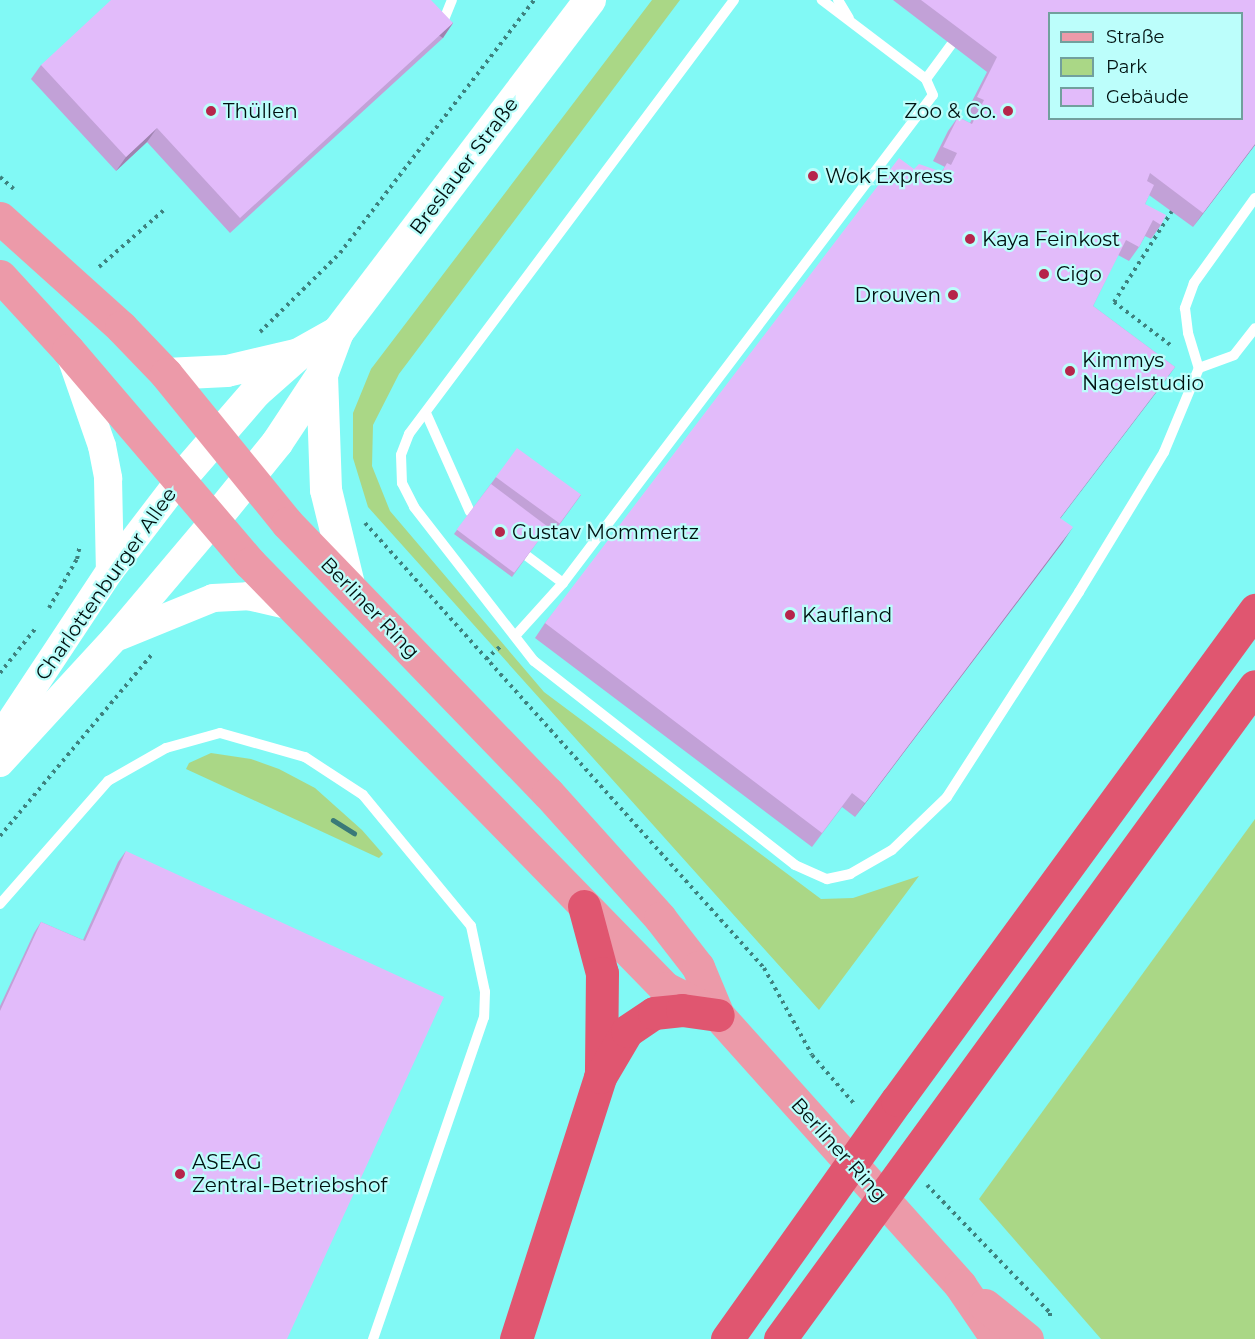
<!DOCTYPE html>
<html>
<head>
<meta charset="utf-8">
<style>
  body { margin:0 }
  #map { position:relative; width:1255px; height:1339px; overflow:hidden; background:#81f9f5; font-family:Montserrat,sans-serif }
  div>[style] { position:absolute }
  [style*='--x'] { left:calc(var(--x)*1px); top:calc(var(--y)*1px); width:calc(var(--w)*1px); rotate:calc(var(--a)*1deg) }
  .green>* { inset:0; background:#aad786 }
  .path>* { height:4px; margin-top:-2px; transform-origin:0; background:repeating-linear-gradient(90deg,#3e827f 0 3px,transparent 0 7.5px) }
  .service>* { height:10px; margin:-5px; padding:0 5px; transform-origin:5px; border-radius:5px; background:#fff }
  .tertiary>* { height:28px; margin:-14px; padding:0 14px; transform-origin:14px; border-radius:14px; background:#fff }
  .secondary>* { height:32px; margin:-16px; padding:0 16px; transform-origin:16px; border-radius:16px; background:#fff }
  .primary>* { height:33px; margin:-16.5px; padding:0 16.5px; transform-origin:16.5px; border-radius:16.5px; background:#ec9aa9 }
  .motorway>* { height:33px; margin:-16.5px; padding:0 16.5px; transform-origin:16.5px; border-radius:16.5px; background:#e05670 }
  .rail>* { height:4.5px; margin:-2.25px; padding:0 2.25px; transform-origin:2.25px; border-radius:2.25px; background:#3a7a78 }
  .wall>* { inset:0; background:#c2a1d7 }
  .shaded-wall>* { inset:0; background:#9e83af; transform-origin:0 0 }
  .building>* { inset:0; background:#e2bbfa; transform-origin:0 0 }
  .dots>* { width:16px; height:16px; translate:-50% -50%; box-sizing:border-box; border:3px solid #bcfefb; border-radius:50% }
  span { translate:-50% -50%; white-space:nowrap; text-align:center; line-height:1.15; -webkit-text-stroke:4.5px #bcfefb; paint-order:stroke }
  .poi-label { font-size:20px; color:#001211 }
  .left { translate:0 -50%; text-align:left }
  .right { translate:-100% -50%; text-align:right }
  .street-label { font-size:20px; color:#001211 }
  .legend { position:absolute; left:1048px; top:12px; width:195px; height:108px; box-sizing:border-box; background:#bcfefb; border:2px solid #71a09d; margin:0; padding:8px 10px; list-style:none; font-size:18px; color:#001211 }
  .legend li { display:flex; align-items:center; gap:12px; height:30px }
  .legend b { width:30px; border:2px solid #71a09d }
</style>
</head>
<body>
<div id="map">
  <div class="green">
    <i style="clip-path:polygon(652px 0,680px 0,399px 374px,373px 425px,372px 466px,390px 511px,544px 692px,821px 899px,853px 898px,919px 876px,819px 1010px,368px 507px,353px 458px,353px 413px,371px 369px)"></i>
    <i style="clip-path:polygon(211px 753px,251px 759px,279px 769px,315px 788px,362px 830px,383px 854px,379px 858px,186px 769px,189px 763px)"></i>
    <i style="clip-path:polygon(1255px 819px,1255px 1339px,1101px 1339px,979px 1199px)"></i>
  </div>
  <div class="path">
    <i style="--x:0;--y:177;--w:18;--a:41"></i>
    <i style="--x:1172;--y:211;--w:108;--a:122.5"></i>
    <i style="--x:1114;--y:302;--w:74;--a:37.3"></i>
    <i style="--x:99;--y:267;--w:88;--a:-41.3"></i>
    <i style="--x:260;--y:332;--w:112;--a:-44.6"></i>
    <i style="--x:340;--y:253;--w:319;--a:-52.5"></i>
    <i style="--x:365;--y:523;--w:598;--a:48.12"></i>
    <i style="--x:764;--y:968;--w:99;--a:61.1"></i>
    <i style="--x:812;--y:1055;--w:67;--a:49.2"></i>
    <i style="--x:49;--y:608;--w:56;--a:-60.3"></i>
    <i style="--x:77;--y:559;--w:14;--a:-78"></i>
    <i style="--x:486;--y:659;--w:20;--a:-41"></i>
    <i style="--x:0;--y:673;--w:56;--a:-51.5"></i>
    <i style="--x:0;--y:836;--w:237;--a:-50.1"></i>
    <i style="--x:927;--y:1185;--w:178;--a:46.1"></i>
    <i style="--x:1050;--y:1313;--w:7;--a:90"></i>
  </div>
  <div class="service">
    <i style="--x:734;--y:0;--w:542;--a:126.83"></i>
    <i style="--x:409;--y:434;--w:22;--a:111"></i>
    <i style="--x:401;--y:455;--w:28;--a:88"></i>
    <i style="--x:402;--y:483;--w:27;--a:63"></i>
    <i style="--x:414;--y:507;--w:195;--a:52.1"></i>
    <i style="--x:534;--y:661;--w:331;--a:38"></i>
    <i style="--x:795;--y:865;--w:35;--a:24"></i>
    <i style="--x:827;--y:879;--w:24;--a:-12"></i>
    <i style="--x:850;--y:874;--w:48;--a:-29.7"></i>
    <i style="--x:892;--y:850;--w:76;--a:-43.9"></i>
    <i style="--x:947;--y:797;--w:244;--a:-57.2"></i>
    <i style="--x:1079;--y:592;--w:164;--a:-58.7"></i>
    <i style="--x:1164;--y:452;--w:91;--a:-67.4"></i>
    <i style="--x:838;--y:0;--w:21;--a:59"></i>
    <i style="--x:441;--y:27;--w:29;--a:-68"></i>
    <i style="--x:926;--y:79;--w:42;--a:-53.7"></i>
    <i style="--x:1255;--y:198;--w:105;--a:125.7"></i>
    <i style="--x:1194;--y:283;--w:27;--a:110"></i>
    <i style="--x:1185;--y:308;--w:25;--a:83"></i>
    <i style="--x:1188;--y:333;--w:37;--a:73"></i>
    <i style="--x:1199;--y:368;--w:37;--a:-20"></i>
    <i style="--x:1234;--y:355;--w:34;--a:-52"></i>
    <i style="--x:426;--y:413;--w:108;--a:66"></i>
    <i style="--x:527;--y:556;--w:45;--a:36.9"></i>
    <i style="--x:516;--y:635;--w:70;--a:-47.9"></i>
    <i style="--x:563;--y:583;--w:612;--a:-52.83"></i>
    <i style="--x:933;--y:95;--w:17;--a:-114"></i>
    <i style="--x:926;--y:79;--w:131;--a:-142.8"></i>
    <i style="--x:0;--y:904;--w:164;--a:-48.7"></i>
    <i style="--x:108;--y:781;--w:67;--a:-29.6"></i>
    <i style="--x:166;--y:748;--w:56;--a:-15.5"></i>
    <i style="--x:220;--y:733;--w:88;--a:15.8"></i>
    <i style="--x:305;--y:757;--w:69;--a:33.2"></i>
    <i style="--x:363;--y:795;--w:170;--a:50.5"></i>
    <i style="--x:471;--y:926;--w:67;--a:78"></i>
    <i style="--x:485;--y:992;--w:25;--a:92"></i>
    <i style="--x:484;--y:1017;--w:341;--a:109"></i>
  </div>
  <div class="tertiary">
    <i style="--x:72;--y:360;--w:91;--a:70.8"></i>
    <i style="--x:102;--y:446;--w:33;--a:79"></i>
    <i style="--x:108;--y:478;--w:93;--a:88.8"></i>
    <i style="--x:120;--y:636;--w:100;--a:-22.2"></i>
    <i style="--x:213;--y:598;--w:35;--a:-3"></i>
    <i style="--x:248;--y:596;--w:48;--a:13.2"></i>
    <i style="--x:0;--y:737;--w:199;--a:-56.5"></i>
    <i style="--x:110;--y:571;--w:112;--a:-52.6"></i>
    <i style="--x:0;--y:763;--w:170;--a:-47.4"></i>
    <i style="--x:115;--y:638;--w:152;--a:-49.8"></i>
  </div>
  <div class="secondary">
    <i style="--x:166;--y:374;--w:61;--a:-2.8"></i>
    <i style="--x:227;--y:371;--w:70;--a:-13.2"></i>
    <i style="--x:322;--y:375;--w:115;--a:88"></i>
    <i style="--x:326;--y:490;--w:97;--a:76.3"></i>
    <i style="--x:178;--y:482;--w:119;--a:-49.1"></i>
    <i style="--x:256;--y:392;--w:57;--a:-41.5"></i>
    <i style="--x:299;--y:354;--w:45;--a:-29.4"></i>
    <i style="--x:213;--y:522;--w:102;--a:-51"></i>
    <i style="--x:277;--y:443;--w:82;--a:-56.5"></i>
    <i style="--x:322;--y:375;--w:46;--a:-69.6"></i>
    <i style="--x:338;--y:332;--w:417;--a:-52.8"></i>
  </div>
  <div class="primary">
    <i style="--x:0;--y:218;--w:163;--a:42"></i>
    <i style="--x:121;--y:327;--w:65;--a:46.2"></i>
    <i style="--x:166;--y:374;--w:192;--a:50.9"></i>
    <i style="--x:287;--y:523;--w:376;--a:46"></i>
    <i style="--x:548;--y:793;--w:168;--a:48.1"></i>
    <i style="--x:660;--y:918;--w:62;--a:52.2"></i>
    <i style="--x:698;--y:967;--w:52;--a:67.4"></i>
    <i style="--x:718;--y:1015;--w:363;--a:48.1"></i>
    <i style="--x:960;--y:1285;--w:65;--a:55.6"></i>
    <i style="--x:0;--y:276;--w:100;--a:47.4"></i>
    <i style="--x:68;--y:350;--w:280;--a:49.5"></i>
    <i style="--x:250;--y:563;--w:594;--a:45.68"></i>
    <i style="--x:665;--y:988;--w:58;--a:26.6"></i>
    <i style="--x:985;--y:1305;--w:54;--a:39"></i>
  </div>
  <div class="motorway">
    <i style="--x:584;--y:906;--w:69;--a:75"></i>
    <i style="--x:602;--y:973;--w:100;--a:90.6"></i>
    <i style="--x:516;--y:1339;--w:275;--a:-72.2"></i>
    <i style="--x:600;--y:1077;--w:53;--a:-59.6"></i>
    <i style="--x:627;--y:1031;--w:32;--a:-34"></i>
    <i style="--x:654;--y:1013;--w:28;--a:-6"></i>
    <i style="--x:682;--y:1010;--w:36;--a:8"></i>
    <i style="--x:727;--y:1339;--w:293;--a:-54.6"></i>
    <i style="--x:897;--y:1100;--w:607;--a:-53.85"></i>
    <i style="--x:780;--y:1339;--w:807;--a:-53.97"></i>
  </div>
  <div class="rail">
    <i style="--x:333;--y:820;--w:25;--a:32"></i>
  </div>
  <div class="wall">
    <i style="clip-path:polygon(893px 0,1255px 0,1255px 145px,1193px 227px,1149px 195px,1145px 204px,1161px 225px,1151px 239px,1145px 236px,1139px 247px,1129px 261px,1118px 255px,1093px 306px,1175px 367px,1060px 518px,1063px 542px,855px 817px,842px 807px,812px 847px,535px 638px,545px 623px,914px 169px,941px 172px,945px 167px,933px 161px,948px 131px,958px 117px,970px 123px,974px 115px,967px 111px,987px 72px)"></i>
    <i style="clip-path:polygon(453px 23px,443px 38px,230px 233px,147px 142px,116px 171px,31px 79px,41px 65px)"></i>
    <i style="clip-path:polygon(496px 477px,581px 495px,552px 535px,546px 530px,512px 577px,454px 534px)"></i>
    <i style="clip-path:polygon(126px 851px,0 1339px,0 1006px,34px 933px,41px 922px,83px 940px,118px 862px)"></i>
  </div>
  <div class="shaded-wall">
    <i style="left:453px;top:23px;width:18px;height:289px;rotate:124deg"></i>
    <i style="clip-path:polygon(157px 128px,147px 142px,116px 171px,126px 157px)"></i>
    <i style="clip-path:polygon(1255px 144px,1255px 145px,1193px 227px,1203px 213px)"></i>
    <i style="clip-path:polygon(1175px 367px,1165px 381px,1050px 532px,1060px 518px)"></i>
    <i style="clip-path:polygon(1073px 527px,1063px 542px,855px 817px,865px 803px)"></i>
  </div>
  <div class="building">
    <i style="clip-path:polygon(111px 0,431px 0,453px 23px,240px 218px,157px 128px,126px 157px,41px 65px)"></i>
    <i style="clip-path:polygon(evenodd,921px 0,1255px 0,1255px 144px,1203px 213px,1150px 173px,1147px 181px,1154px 185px,1145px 204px,1166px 215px,1161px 225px,1153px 220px,1139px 247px,1126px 240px,1093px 306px,1175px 367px,1060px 518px,1073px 527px,865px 803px,852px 793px,822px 833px,545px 623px,899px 158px,914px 169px,919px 164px,942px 172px,947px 163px,951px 165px,957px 153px,943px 147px,958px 117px,972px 124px,984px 100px,977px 97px,997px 57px,921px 0,1050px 14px,1242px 14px,1242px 118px,1050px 118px,1050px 14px)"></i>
    <i style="left:517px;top:448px;width:79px;height:36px;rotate:36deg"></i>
    <i style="left:491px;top:484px;width:72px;height:57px;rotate:37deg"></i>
    <i style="clip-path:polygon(126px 851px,444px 997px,287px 1339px,0 1339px,0 1011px,41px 922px,85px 941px)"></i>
  </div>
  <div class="dots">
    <i style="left:211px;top:111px;background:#b6254a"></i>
    <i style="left:1008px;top:111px;background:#b6254a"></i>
    <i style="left:813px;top:176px;background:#b6254a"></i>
    <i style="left:970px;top:239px;background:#b6254a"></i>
    <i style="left:1044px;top:274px;background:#b6254a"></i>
    <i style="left:953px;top:295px;background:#b6254a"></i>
    <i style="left:1070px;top:371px;background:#b6254a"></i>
    <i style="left:500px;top:532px;background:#b6254a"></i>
    <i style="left:790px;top:615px;background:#b6254a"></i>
    <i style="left:180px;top:1174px;background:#b6254a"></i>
  </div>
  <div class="poi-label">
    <span class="left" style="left:223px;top:111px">Thüllen</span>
    <span class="right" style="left:996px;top:111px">Zoo &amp; Co.</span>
    <span class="left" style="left:825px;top:176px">Wok Express</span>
    <span class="left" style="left:982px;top:239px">Kaya Feinkost</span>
    <span class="left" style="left:1056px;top:274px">Cigo</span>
    <span class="right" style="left:941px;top:295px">Drouven</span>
    <span class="left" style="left:1082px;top:372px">Kimmys<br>Nagelstudio</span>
    <span class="left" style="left:512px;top:532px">Gustav Mommertz</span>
    <span class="left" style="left:802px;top:615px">Kaufland</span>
    <span class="left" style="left:192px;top:1174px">ASEAG<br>Zentral-Betriebshof</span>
  </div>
  <div class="street-label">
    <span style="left:464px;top:166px;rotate:-53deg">Breslauer Straße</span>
    <span style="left:106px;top:584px;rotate:-55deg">Charlottenburger Allee</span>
    <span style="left:370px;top:608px;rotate:46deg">Berliner Ring</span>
    <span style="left:839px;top:1150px;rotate:48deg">Berliner Ring</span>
  </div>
  <ul class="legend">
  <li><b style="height:8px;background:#ec9aa9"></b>Straße</li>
  <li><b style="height:16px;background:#aad786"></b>Park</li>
  <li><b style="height:16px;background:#e2bbfa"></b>Gebäude</li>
  </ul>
</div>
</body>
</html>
